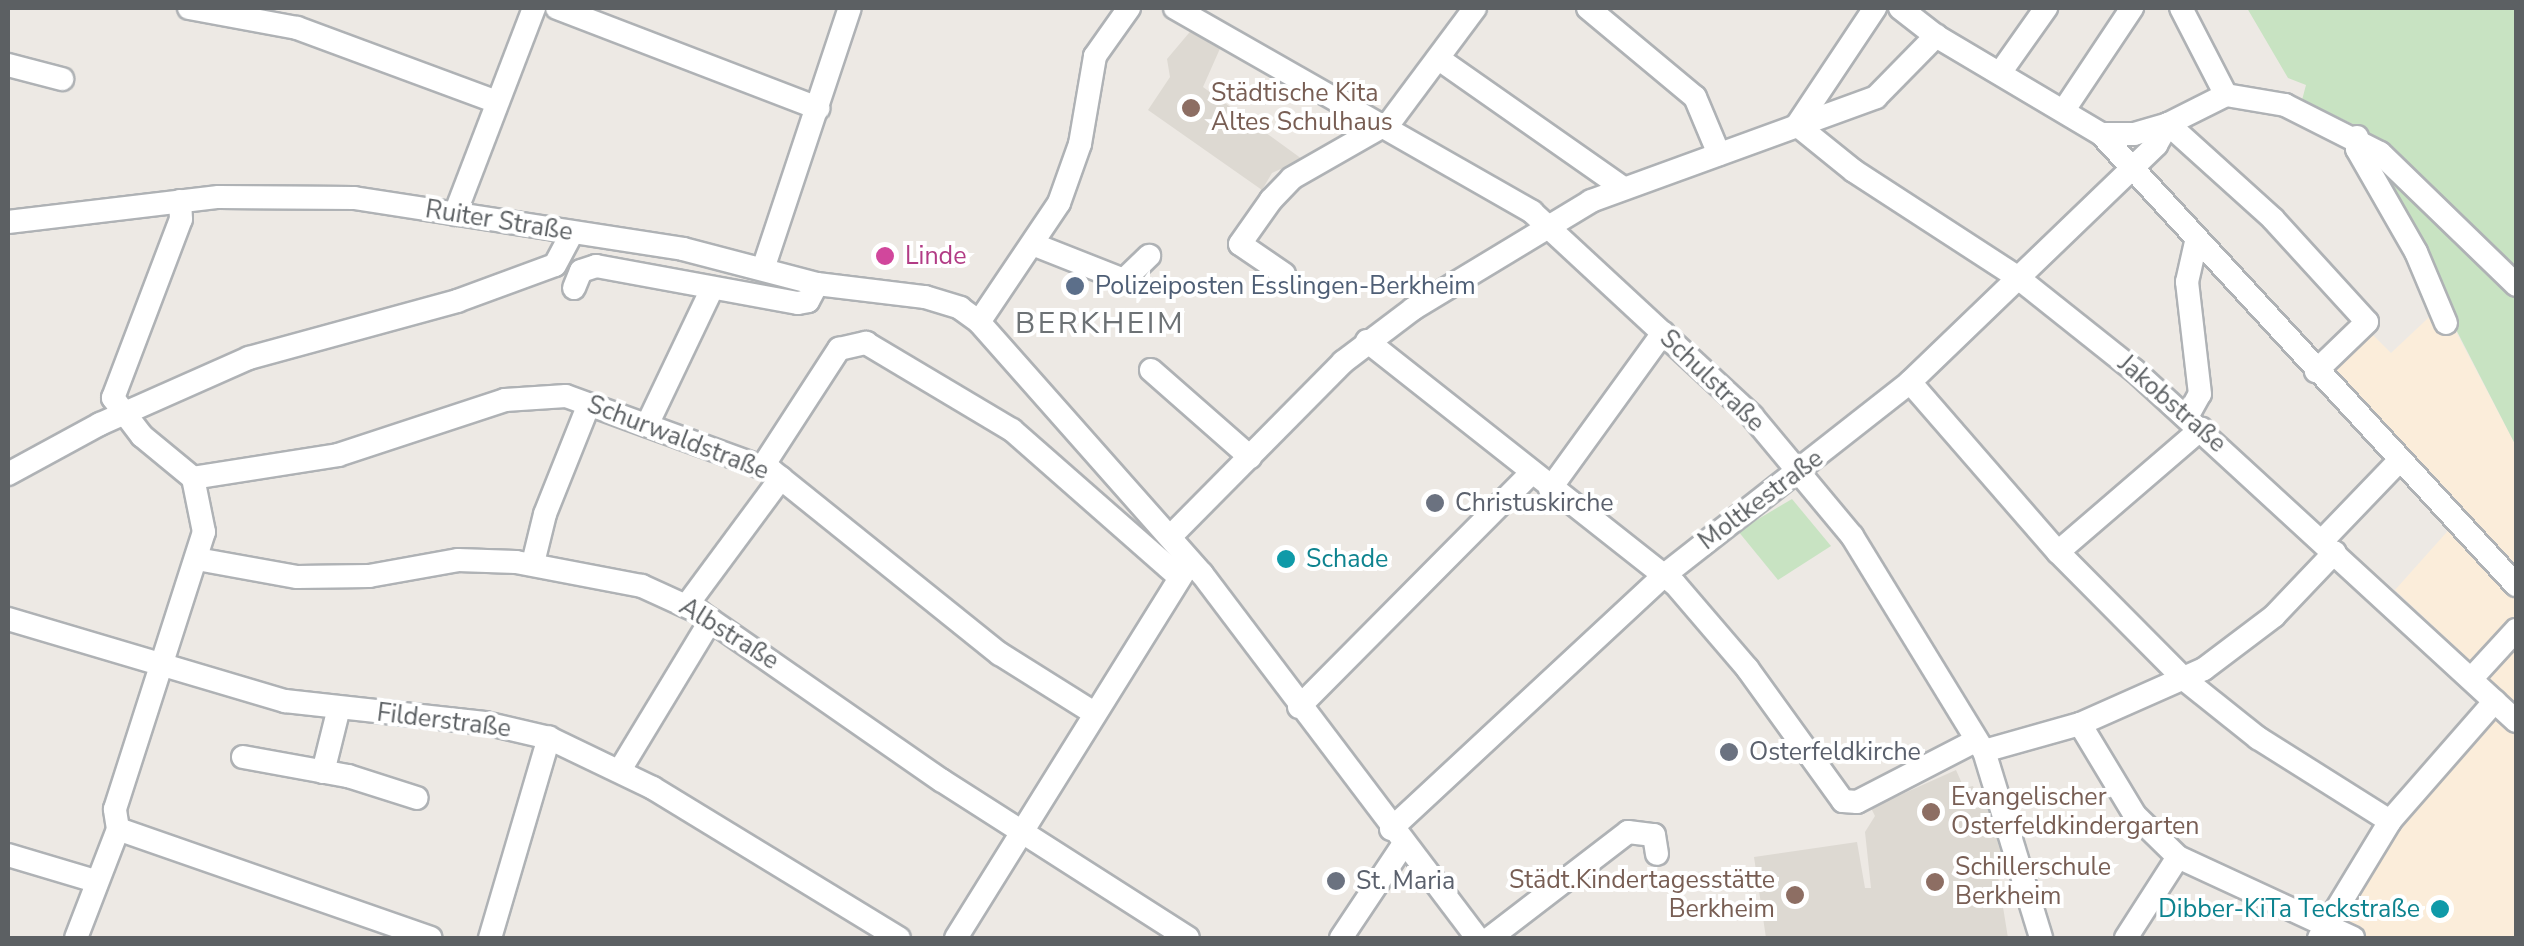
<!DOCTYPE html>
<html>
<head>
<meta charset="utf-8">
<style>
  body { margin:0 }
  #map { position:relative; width:2524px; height:946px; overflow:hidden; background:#ede9e4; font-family:"Nunito Sans",sans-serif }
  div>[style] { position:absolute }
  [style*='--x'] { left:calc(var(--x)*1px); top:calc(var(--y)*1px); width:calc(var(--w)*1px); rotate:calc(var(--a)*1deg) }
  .commercial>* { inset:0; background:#fbedda }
  .education>* { inset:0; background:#ddd9d2 }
  .green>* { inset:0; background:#c8e3c2 }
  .roads { filter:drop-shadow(2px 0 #afb2b5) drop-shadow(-2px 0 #afb2b5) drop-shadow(0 2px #afb2b5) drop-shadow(0 -2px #afb2b5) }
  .minor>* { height:22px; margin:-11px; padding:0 11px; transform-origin:11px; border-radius:11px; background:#fff }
  .dots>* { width:28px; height:28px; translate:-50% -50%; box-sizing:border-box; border:5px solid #fff; border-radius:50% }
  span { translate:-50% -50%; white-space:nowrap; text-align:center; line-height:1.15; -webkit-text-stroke:8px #fff; paint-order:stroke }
  .education-label { font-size:25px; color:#785e54 }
  .left { translate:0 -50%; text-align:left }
  .right { translate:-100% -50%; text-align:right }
  .street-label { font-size:25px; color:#5c6063 }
  .hotel-label { font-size:25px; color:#b23c85 }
  .service-label { font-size:25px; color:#4e5e75 }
  .worship-label { font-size:25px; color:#5b616d }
  .culture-label { font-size:25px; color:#0d838f }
  .quarter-label { font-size:30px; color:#6d7275; letter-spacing:2.5px }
  .frame { position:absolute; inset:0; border:10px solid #5c6063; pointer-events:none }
</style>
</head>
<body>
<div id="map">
  <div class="commercial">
    <i style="clip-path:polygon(2442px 305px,2516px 446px,2516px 938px,2327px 938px,2390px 839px,2511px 699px,2395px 590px,2462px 515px,2324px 369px,2368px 330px,2391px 353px)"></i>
  </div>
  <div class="education">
    <i style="clip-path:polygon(1194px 27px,1222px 44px,1203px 87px,1302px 159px,1272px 173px,1262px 190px,1148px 110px,1170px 77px,1167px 59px)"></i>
    <i style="clip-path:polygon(1956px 770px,1964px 788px,1973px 786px,1979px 801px,1985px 800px,2009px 872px,1998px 876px,2008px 938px,1766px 938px,1754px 857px,1857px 842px,1865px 888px,1871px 888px,1865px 832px,1875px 816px,1871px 808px)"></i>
  </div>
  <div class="green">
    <i style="clip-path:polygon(2247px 8px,2516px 8px,2516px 446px,2380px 182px,2396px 154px,2355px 125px,2302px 100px,2306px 85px,2288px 78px)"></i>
    <i style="clip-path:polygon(1792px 499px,1831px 546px,1778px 580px,1738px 531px)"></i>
  </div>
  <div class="roads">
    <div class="minor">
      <i style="--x:189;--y:8;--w:110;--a:10.5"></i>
      <i style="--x:297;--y:28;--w:213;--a:20.3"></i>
      <i style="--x:557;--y:8;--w:280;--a:21"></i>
      <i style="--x:1175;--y:8;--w:411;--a:29.7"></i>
      <i style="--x:1532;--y:212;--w:300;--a:42.8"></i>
      <i style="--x:1752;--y:416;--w:156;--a:50.2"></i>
      <i style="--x:1852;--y:536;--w:252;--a:58.5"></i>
      <i style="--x:1984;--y:751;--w:195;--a:73"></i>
      <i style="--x:1588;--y:8;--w:139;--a:39.8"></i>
      <i style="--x:1695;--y:97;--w:62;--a:67.2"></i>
      <i style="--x:1900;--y:8;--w:46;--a:37.9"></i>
      <i style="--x:1936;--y:36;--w:192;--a:30.7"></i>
      <i style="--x:2101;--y:134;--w:613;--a:47.38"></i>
      <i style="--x:2181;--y:8;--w:98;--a:62.7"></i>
      <i style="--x:1439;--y:59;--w:223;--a:35"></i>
      <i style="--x:8;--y:65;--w:56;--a:14.5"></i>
      <i style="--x:2000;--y:73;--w:80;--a:-54.7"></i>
      <i style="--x:2064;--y:110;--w:123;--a:-56.3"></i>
      <i style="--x:2168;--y:124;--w:142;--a:42.1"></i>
      <i style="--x:2273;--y:219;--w:139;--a:47.6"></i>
      <i style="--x:2367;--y:322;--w:71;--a:136.1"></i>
      <i style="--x:1797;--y:125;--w:73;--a:38.9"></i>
      <i style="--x:1854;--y:171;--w:194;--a:33"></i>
      <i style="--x:2017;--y:277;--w:149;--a:38.5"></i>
      <i style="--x:2134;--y:370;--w:519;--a:42.58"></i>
      <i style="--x:1797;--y:125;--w:141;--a:-56.3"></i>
      <i style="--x:2101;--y:134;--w:33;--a:0"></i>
      <i style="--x:2134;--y:134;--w:35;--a:-16"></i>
      <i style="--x:2168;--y:124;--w:65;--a:-26.6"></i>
      <i style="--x:2226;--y:95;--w:60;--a:9.6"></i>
      <i style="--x:2285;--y:105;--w:106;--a:26.8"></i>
      <i style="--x:2380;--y:153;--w:190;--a:44.1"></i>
      <i style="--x:2357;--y:137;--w:12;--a:90"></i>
      <i style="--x:2357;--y:149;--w:119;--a:60.2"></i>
      <i style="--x:2416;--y:252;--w:77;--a:67.1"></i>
      <i style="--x:455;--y:214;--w:221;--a:-69"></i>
      <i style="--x:8;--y:222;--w:212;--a:-6.8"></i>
      <i style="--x:219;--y:197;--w:135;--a:0.4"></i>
      <i style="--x:354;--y:198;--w:333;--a:8.8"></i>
      <i style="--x:683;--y:249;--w:138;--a:14.6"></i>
      <i style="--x:817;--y:284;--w:109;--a:6.9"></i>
      <i style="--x:925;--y:297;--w:37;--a:17"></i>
      <i style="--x:960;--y:308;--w:24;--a:36"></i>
      <i style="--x:979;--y:322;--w:337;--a:48.5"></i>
      <i style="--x:1202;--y:574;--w:456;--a:52.9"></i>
      <i style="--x:1035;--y:245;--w:96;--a:21.5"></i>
      <i style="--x:1124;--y:280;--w:35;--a:-44"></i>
      <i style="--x:763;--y:269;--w:275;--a:-71.6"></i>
      <i style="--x:1284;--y:274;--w:53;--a:-145.7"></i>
      <i style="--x:1240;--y:244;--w:54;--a:-54.8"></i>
      <i style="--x:1271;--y:200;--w:30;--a:-46"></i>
      <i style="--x:1292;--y:178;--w:113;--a:-29.7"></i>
      <i style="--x:1390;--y:122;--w:142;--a:-53.3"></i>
      <i style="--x:574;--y:288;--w:18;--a:-68"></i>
      <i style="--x:581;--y:271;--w:16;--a:-18"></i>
      <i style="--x:596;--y:266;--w:205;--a:10.4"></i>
      <i style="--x:798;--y:303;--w:10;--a:-11"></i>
      <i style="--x:808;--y:301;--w:19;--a:-62"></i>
      <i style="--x:979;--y:322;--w:143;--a:-56.1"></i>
      <i style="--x:1059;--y:203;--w:63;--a:-70.4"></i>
      <i style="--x:1080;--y:144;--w:89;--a:-80.3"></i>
      <i style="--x:1095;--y:56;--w:59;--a:-54.7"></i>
      <i style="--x:1367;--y:341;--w:392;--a:38.3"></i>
      <i style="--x:1675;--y:584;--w:111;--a:49.4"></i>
      <i style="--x:1747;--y:668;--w:164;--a:54.2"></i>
      <i style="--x:1843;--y:801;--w:14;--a:4"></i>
      <i style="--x:1857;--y:802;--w:133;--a:-27.3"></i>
      <i style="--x:1151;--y:370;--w:132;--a:41.3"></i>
      <i style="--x:1910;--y:382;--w:225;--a:49"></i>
      <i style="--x:2058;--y:552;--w:179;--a:45.2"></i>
      <i style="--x:2184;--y:679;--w:95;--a:38.6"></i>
      <i style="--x:2258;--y:738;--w:156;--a:32.2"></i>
      <i style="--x:2187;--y:417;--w:26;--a:-61"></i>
      <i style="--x:2200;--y:394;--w:113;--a:-96.6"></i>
      <i style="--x:2187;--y:282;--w:41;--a:-77.3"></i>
      <i style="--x:647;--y:425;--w:151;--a:-64.5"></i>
      <i style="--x:763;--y:466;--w:140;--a:-57"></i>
      <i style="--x:839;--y:349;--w:28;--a:-13"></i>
      <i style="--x:866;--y:343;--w:170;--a:30.8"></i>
      <i style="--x:1012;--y:430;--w:221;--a:41.3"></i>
      <i style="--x:8;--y:474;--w:105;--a:-28.5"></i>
      <i style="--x:100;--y:424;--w:163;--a:-23.9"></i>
      <i style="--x:249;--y:358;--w:216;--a:-15.3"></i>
      <i style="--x:457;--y:301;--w:104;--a:-20.2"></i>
      <i style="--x:555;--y:265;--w:36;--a:-62"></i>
      <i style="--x:193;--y:478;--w:147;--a:-9"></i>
      <i style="--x:338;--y:455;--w:176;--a:-18.2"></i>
      <i style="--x:505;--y:400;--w:61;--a:-3.8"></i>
      <i style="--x:566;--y:396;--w:219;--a:20"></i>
      <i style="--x:772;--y:471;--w:292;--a:38.8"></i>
      <i style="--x:1000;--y:654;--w:111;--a:32.1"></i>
      <i style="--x:1550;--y:489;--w:193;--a:-54.1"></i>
      <i style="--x:1171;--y:536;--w:245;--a:-45.3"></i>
      <i style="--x:1343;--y:362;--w:88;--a:-37.1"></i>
      <i style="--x:1413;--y:309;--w:208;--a:-31.2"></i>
      <i style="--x:1591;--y:201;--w:303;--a:-20"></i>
      <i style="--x:1876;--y:97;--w:86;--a:-45.5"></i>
      <i style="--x:2323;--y:540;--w:110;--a:-46.1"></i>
      <i style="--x:2058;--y:552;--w:189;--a:-40.7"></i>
      <i style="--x:197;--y:559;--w:102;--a:10.2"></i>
      <i style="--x:297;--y:577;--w:72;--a:-0.8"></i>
      <i style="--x:369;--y:576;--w:90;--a:-10.2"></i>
      <i style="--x:458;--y:560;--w:58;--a:2"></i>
      <i style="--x:516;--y:562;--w:128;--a:10.8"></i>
      <i style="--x:642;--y:586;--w:63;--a:24.5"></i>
      <i style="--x:699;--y:612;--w:295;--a:34.8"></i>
      <i style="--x:941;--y:780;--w:293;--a:32.6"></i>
      <i style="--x:533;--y:563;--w:50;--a:-76.2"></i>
      <i style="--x:545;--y:514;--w:118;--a:-68.2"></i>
      <i style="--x:687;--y:605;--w:158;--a:-53.5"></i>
      <i style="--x:8;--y:619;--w:289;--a:16.5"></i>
      <i style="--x:285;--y:701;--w:201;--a:6.3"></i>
      <i style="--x:485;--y:723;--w:66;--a:13.2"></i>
      <i style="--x:549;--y:738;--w:115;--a:25.7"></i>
      <i style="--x:653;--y:788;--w:288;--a:31.4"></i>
      <i style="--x:2472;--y:678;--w:65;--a:-47.5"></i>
      <i style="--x:1299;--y:707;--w:330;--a:-45.2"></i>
      <i style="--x:2080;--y:724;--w:106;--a:58.9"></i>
      <i style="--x:2135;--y:815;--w:60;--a:44.3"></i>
      <i style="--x:2178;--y:857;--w:193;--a:24.8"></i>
      <i style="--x:1984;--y:751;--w:100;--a:-15.7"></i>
      <i style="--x:2080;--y:724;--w:136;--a:-23.9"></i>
      <i style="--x:2204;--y:669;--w:88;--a:-37.1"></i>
      <i style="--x:2274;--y:616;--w:88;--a:-46.4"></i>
      <i style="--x:243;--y:757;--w:107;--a:10.3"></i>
      <i style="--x:348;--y:776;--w:72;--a:17.7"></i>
      <i style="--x:620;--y:770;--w:175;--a:-58.8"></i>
      <i style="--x:323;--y:772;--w:66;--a:-76"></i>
      <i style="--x:118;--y:829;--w:331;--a:19.2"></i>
      <i style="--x:1391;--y:829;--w:371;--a:-42.9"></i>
      <i style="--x:1663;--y:576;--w:314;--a:-38.1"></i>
      <i style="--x:1910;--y:382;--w:342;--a:-43.9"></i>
      <i style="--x:2156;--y:145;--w:24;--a:-60"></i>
      <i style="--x:8;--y:855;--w:91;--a:16.6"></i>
      <i style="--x:76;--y:938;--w:117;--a:-68.9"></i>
      <i style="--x:118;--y:829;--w:20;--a:-99"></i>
      <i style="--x:115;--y:809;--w:291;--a:-72.2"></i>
      <i style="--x:204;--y:532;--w:55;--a:-101.5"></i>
      <i style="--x:193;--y:478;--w:66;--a:-140.5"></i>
      <i style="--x:142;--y:436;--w:48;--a:-127.3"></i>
      <i style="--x:113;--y:398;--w:191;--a:-69.2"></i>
      <i style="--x:181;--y:219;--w:18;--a:-93"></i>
      <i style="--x:490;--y:938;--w:209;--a:-73.6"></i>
      <i style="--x:956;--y:938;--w:436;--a:-58.1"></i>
      <i style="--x:1341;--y:938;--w:112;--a:-56.3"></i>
      <i style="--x:1490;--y:938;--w:174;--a:-37.5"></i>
      <i style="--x:1628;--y:832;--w:26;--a:7"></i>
      <i style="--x:1654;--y:835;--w:19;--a:81"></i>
      <i style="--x:2126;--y:938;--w:96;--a:-57.3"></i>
      <i style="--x:2319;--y:938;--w:137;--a:-58.7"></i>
      <i style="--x:2390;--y:821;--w:159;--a:-48.8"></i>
    </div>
  </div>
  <div class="dots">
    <i style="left:1191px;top:108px;background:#8d6e63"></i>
    <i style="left:885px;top:256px;background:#d1479c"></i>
    <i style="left:1075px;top:286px;background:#5c6f8a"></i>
    <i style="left:1435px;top:503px;background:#6b7280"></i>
    <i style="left:1286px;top:559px;background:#0f9aa8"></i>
    <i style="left:1729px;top:752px;background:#6b7280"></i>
    <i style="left:1931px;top:812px;background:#8d6e63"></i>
    <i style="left:1336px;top:881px;background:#6b7280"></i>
    <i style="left:1935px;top:882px;background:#8d6e63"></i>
    <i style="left:1795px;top:895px;background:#8d6e63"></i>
    <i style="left:2440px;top:909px;background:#0f9aa8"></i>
  </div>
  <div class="education-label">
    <span class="left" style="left:1211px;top:108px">Städtische Kita<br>Altes Schulhaus</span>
    <span class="left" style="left:1951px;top:812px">Evangelischer<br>Osterfeldkindergarten</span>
    <span class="left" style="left:1955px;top:882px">Schillerschule<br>Berkheim</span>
    <span class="right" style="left:1775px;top:895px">Städt.Kindertagesstätte<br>Berkheim</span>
  </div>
  <div class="street-label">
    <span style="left:499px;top:221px;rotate:9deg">Ruiter Straße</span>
    <span style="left:1712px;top:381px;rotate:44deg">Schulstraße</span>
    <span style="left:2172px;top:404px;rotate:41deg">Jakobstraße</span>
    <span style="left:678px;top:438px;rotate:21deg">Schurwaldstraße</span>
    <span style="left:1761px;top:500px;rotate:-37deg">Moltkestraße</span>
    <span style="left:729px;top:634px;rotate:32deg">Albstraße</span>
    <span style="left:444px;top:721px;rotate:7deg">Filderstraße</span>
  </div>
  <div class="hotel-label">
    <span class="left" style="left:905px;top:256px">Linde</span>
  </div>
  <div class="service-label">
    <span class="left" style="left:1095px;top:286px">Polizeiposten Esslingen-Berkheim</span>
  </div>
  <div class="worship-label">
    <span class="left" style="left:1455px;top:503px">Christuskirche</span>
    <span class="left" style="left:1749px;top:752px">Osterfeldkirche</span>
    <span class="left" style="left:1356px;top:881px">St. Maria</span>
  </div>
  <div class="culture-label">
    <span class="left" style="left:1306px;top:559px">Schade</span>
    <span class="right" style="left:2420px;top:909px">Dibber-KiTa Teckstraße</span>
  </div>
  <div class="quarter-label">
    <span style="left:1100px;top:324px">BERKHEIM</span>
  </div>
  <div class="frame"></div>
</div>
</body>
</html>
